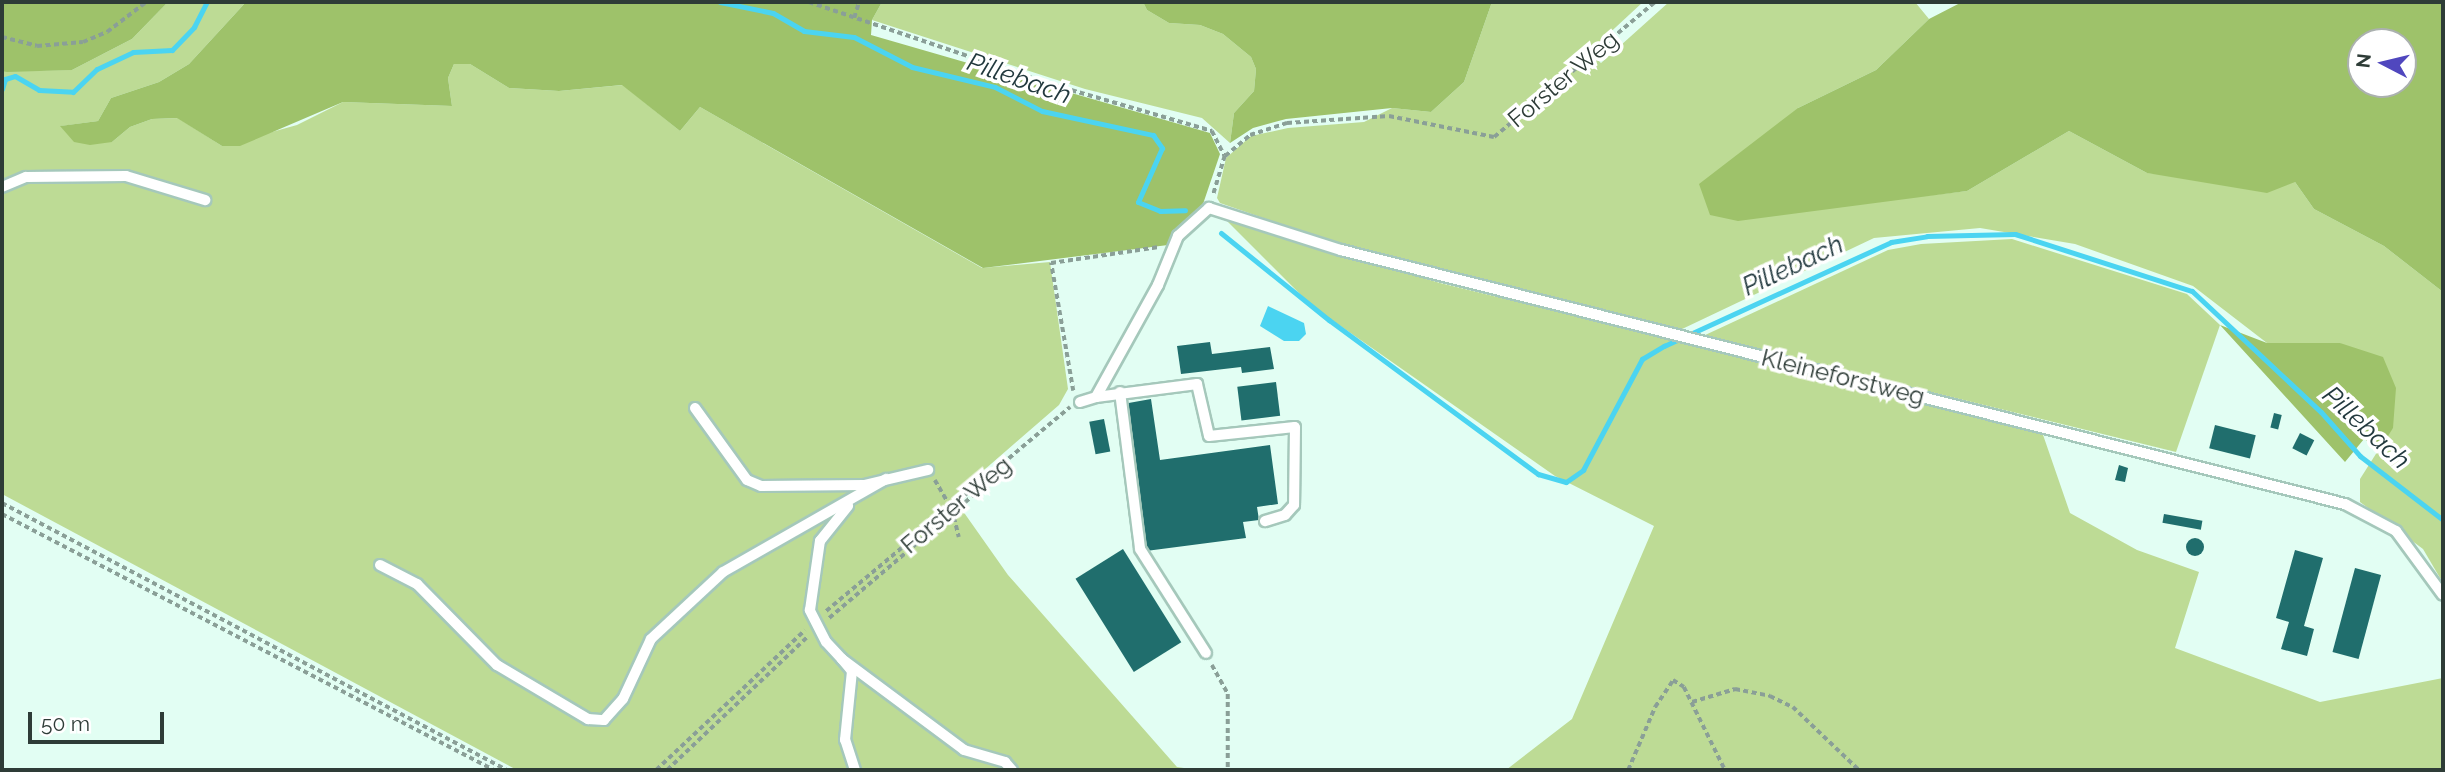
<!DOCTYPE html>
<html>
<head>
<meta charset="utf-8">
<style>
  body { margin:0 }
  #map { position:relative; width:2445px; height:772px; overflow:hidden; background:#e2fef3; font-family:Raleway,sans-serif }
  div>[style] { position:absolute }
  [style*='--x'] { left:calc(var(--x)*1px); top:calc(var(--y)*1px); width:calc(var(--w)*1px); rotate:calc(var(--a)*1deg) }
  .green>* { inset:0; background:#bddb95 }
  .forest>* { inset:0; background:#9ec26a }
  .water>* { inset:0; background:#4bd4f1 }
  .stream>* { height:5px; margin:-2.5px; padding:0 2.5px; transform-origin:2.5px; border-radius:2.5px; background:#4bd4f1 }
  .building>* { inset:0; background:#206e6d; transform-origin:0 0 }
  .round { border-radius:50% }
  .path>* { height:3.5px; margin-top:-1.75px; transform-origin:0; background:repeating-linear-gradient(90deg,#8a9f97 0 5px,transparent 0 8.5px) }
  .roads { filter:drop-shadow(2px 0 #a5c8bb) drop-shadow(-2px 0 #a5c8bb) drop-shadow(0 2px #a5c8bb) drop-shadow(0 -2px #a5c8bb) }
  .service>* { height:10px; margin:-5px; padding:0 5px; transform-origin:5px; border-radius:5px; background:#fff }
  span { translate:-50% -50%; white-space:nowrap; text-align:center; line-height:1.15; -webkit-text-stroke:7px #fff; paint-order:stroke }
  .street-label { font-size:24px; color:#2e3c37 }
  .water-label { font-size:26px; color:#22393e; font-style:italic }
  .frame { position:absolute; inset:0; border:4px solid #2e3c37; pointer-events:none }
  .north { position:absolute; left:2347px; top:28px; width:70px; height:70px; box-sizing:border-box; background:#fff; border:2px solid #abb1af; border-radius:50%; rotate:277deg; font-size:19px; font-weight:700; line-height:28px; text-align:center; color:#2e3c37 }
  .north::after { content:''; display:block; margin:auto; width:24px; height:32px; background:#5047be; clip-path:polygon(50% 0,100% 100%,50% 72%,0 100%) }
  .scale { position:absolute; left:28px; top:712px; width:136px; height:32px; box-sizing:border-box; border:4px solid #2e3c37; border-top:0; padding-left:9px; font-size:21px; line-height:24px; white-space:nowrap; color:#2e3c37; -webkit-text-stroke:5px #fff; paint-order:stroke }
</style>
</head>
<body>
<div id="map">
  <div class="green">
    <i style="clip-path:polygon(168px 2px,246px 2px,189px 64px,159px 82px,111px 98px,98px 121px,61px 126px,112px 142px,130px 127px,152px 119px,178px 118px,222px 146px,297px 125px,343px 102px,452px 106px,448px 78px,454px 64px,470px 64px,509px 88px,559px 91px,623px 85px,680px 131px,700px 107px,982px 268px,1050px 262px,1068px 389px,1059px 405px,953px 497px,1008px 575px,1177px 767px,1198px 770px,517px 770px,2px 494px,2px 71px,72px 70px,132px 39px)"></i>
    <i style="clip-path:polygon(882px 2px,1143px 2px,1147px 10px,1169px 23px,1200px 25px,1223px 34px,1251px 57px,1256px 69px,1254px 91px,1234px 113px,1230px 143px,1202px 118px,1085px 89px,872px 20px)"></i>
    <i style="clip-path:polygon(1492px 2px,1643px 2px,1589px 52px,1601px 63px,1669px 2px,1915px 2px,1929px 19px,1876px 70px,1798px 108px,1897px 199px,1967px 191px,2069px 131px,2147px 173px,2295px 182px,2314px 209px,2384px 246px,2443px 292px,2443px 583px,2423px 549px,2360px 502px,2360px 479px,2393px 427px,2340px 343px,2267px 343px,2193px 286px,2075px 244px,1980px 228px,1874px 238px,1680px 330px,1342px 245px,1220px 203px,1217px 198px,1226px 158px,1251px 136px,1288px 128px,1364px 122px,1392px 108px,1431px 112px,1464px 82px)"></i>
    <i style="clip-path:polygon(1227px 221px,1440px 283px,2041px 429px,2070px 513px,2137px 550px,2199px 572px,2175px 648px,2320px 702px,2443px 678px,2443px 770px,1506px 770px,1572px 719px,1654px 526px,1555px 476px,1312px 306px)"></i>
    <i style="clip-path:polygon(2012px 239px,2187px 294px,2220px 325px,2176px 452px,1703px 336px,1888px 250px,1921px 244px)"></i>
  </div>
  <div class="forest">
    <i style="clip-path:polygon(2px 2px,168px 2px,132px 39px,72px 70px,7px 72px,2px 71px)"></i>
    <i style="clip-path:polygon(246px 2px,882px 2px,872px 20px,871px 35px,1210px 133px,1220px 154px,1202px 207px,1168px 245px,983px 268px,700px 107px,680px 131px,622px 85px,559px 91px,509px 88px,470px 64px,454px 64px,448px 78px,452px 106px,343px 102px,240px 146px,222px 146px,177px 118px,152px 119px,130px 127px,112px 142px,90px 145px,74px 142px,60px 126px,98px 121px,111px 98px,159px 82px,189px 64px)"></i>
    <i style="clip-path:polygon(1143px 2px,1492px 2px,1464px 82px,1431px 112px,1392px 108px,1286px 119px,1253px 128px,1230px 143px,1234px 113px,1254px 91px,1256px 69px,1251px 57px,1223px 34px,1200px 25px,1169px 23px,1147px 10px)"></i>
    <i style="clip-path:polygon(evenodd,1962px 2px,2443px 2px,2443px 292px,2384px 246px,2314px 209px,2295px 182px,2267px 193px,2147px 173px,2069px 131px,1967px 191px,1738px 221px,1710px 215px,1699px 184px,1798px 108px,1876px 70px,1929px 19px,1962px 2px,2403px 42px,2403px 84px,2361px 84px,2361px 42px,2403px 42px)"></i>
    <i style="clip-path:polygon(2220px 325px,2267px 343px,2340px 343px,2383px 357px,2396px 388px,2393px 428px,2380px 449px,2364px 439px,2345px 462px)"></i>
  </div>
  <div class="water">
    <i style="clip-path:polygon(1268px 306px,1304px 323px,1306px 334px,1299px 341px,1284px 341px,1260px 326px)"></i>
  </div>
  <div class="stream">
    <i style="--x:720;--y:2;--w:54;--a:11.7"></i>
    <i style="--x:773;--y:13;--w:36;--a:30"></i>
    <i style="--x:804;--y:31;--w:50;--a:6.8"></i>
    <i style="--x:854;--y:37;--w:65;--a:27.3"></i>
    <i style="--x:912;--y:67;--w:85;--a:13.5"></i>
    <i style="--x:995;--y:87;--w:53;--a:27.1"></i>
    <i style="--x:1042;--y:111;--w:114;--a:12.2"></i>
    <i style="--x:1153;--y:135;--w:16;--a:55"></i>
    <i style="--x:1162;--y:148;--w:59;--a:114"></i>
    <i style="--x:1138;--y:202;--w:24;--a:22"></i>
    <i style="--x:1160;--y:211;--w:25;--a:-2"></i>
    <i style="--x:2;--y:89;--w:10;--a:-73"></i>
    <i style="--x:5;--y:79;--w:10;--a:-17"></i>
    <i style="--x:15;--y:76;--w:28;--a:30"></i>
    <i style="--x:39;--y:90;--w:34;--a:3"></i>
    <i style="--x:73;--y:92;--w:33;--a:-44"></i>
    <i style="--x:97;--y:69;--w:40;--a:-25"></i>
    <i style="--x:133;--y:52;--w:39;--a:-3"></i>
    <i style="--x:172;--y:50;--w:32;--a:-46"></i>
    <i style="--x:194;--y:27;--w:28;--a:-63"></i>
    <i style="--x:1221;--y:233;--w:139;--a:38.9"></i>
    <i style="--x:1329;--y:320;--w:260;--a:36.4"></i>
    <i style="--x:1538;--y:474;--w:29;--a:16"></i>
    <i style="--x:1566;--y:482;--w:21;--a:-35"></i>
    <i style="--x:1583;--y:470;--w:126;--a:-62"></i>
    <i style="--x:1642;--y:359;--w:26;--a:-31"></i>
    <i style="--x:1664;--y:346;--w:250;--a:-24.6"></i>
    <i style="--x:1891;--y:242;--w:36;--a:-9"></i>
    <i style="--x:1927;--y:236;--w:88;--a:-1.3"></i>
    <i style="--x:2015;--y:234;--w:186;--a:17.9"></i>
    <i style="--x:2192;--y:291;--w:177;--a:43.2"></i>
    <i style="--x:2321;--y:412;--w:59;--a:48.4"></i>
    <i style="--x:2360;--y:456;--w:105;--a:37.6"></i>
  </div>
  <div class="building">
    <i style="clip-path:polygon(1210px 342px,1212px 354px,1270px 347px,1274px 369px,1242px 373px,1241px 367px,1181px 374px,1177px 346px)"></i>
    <i style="left:1276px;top:382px;width:34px;height:39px;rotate:83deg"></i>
    <i style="clip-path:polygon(1151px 399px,1160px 460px,1270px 445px,1278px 504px,1257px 507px,1259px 520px,1243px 522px,1246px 538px,1146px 551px,1144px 535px,1140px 536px,1123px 404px)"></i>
    <i style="left:2274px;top:413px;width:8px;height:15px;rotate:14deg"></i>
    <i style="left:1104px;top:419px;width:33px;height:15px;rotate:79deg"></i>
    <i style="left:2215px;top:425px;width:42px;height:24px;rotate:14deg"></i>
    <i style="left:2300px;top:433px;width:16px;height:17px;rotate:27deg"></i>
    <i style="clip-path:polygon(2119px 465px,2128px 468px,2125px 482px,2115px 480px)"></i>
    <i style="left:2164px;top:514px;width:39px;height:9px;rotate:10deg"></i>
    <i class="round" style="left:2186px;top:538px;width:18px;height:18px"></i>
    <i style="left:1123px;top:549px;width:110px;height:56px;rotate:58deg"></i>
    <i style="clip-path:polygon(2295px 550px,2323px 558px,2304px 626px,2314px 629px,2307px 656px,2281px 649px,2289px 622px,2276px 618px)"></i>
    <i style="left:2355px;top:568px;width:27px;height:87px;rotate:15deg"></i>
  </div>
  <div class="path">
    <i style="--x:809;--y:2;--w:251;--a:18.8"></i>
    <i style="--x:1047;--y:83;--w:172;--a:16.2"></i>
    <i style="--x:1212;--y:131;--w:28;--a:63"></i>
    <i style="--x:1225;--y:156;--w:42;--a:106.7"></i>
    <i style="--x:854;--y:18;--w:17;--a:-73"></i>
    <i style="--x:2;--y:37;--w:36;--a:14"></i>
    <i style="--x:37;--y:46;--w:46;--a:-5"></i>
    <i style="--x:83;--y:42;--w:26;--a:-23"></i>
    <i style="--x:107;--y:32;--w:49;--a:-37.6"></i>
    <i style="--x:1225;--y:156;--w:33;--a:-40"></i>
    <i style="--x:1250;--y:135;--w:39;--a:-18"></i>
    <i style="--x:1287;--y:123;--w:102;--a:-3.9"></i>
    <i style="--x:1389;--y:116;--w:107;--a:11.3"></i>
    <i style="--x:1494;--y:137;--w:210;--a:-40"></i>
    <i style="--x:1073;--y:391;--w:130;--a:-99.8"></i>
    <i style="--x:1051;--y:263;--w:109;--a:-8.4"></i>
    <i style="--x:935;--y:480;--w:34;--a:60"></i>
    <i style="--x:952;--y:509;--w:29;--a:76"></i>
    <i style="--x:2;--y:503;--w:571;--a:27.87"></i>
    <i style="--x:2;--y:514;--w:555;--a:27.49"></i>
    <i style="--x:826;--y:611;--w:318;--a:-39.9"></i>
    <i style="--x:829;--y:618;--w:219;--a:-40.4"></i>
    <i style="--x:1212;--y:665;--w:33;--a:61"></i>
    <i style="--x:1228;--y:694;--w:76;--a:90"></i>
    <i style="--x:1692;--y:702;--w:45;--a:-16.8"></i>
    <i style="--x:1735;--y:689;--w:36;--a:11"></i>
    <i style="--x:1770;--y:696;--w:25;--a:26"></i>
    <i style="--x:1793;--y:707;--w:91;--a:43.7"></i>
    <i style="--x:656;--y:770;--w:204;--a:-43.2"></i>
    <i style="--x:667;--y:770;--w:193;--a:-43.5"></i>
    <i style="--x:1628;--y:770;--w:69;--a:-66.8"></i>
    <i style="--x:1655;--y:707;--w:32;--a:-56"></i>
    <i style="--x:1673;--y:680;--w:13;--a:32"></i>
    <i style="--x:1684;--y:687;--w:93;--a:63.7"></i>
  </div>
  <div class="roads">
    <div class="service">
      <i style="--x:2;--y:187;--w:26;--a:-23"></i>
      <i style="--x:26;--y:177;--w:100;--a:-0.6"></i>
      <i style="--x:126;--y:176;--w:83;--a:16.9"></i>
      <i style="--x:1120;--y:392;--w:158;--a:82.7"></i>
      <i style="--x:1140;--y:549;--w:123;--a:57.6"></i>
      <i style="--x:1096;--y:397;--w:102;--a:-7.3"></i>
      <i style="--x:1197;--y:384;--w:53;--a:77"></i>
      <i style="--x:1209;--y:436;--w:86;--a:-6"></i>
      <i style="--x:1295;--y:427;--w:78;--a:90.7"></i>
      <i style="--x:1294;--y:505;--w:13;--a:132"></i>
      <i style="--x:1285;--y:515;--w:21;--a:163"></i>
      <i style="--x:1080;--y:402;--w:17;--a:-17"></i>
      <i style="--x:1096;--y:397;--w:128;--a:-61"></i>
      <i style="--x:1158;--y:285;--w:53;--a:-67.8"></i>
      <i style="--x:1178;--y:236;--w:42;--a:-42.1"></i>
      <i style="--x:1209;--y:208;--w:139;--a:17.7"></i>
      <i style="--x:1341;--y:250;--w:1036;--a:14.2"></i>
      <i style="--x:2345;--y:504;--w:58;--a:27.9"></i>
      <i style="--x:2396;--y:531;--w:79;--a:53.7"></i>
      <i style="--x:695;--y:408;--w:89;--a:54.2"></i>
      <i style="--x:747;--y:480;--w:15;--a:23"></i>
      <i style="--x:761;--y:486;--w:103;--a:-0.6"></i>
      <i style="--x:864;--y:485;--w:66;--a:-13.2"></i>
      <i style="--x:380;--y:565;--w:42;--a:27.2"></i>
      <i style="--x:417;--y:584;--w:114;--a:45.4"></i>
      <i style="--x:497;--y:665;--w:106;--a:30.7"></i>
      <i style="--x:588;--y:719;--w:16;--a:4"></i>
      <i style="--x:604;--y:720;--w:28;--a:-48"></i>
      <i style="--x:623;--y:699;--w:66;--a:-65"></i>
      <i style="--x:651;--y:639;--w:98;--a:-42.9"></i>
      <i style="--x:723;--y:572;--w:188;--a:-29.7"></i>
      <i style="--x:842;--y:659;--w:23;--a:-133"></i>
      <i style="--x:826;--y:642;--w:36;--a:-117"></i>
      <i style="--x:810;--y:610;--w:70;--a:-81.8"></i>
      <i style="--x:820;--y:541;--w:45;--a:-51.3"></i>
      <i style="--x:855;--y:770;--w:32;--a:-108"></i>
      <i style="--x:845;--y:740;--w:69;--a:-84.2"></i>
      <i style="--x:852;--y:671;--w:16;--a:-130"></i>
      <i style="--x:842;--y:659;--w:152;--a:36.7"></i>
      <i style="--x:964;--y:750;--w:43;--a:16.3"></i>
      <i style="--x:1005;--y:762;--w:11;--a:49"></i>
    </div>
  </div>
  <div class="street-label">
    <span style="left:1563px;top:79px;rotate:-40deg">Forster Weg</span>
    <span style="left:1843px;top:377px;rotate:14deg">Kleineforstweg</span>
    <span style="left:956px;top:505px;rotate:-40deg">Forster Weg</span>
  </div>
  <div class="water-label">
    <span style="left:1019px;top:79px;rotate:19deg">Pillebach</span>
    <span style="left:1793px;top:266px;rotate:-25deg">Pillebach</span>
    <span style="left:2366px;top:428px;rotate:43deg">Pillebach</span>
  </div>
  <div class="frame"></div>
  <div class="north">N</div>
  <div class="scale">50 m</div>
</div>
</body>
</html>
